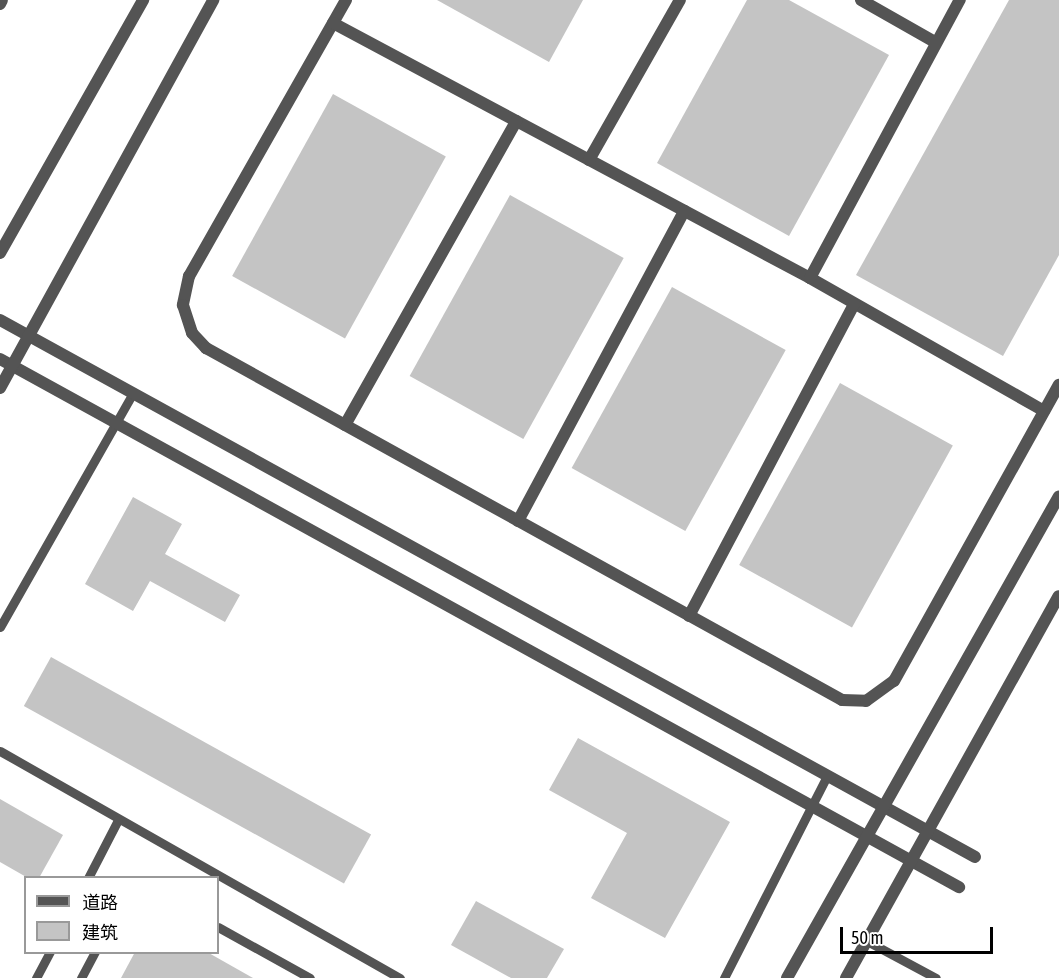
<!DOCTYPE html>
<html>
<head>
<meta charset="utf-8">
<style>
  body { margin:0 }
  #map { position:relative; width:1059px; height:978px; overflow:hidden; background:#fff; font-family:"Asap Condensed","Noto Sans SC",sans-serif }
  div>[style] { position:absolute }
  [style*='--x'] { left:calc(var(--x)*1px); top:calc(var(--y)*1px); width:calc(var(--w)*1px); rotate:calc(var(--a)*1deg) }
  .building>* { inset:0; background:#c4c4c4; transform-origin:0 0 }
  .lane>* { height:9px; margin:-4.5px; padding:0 4.5px; transform-origin:4.5px; border-radius:4.5px; background:#545454 }
  .street>* { height:12px; margin:-6px; padding:0 6px; transform-origin:6px; border-radius:6px; background:#545454 }
  span { translate:-50% -50%; white-space:nowrap; text-align:center; line-height:1.15; -webkit-text-stroke:6px #fff; paint-order:stroke }
  .legend { position:absolute; left:24px; top:876px; width:195px; height:78px; box-sizing:border-box; background:#fff; border:2px solid #999; margin:0; padding:8px 10px; list-style:none; font-size:18px; color:#000 }
  .legend li { display:flex; align-items:center; gap:12px; height:30px }
  .legend b { width:30px; border:2px solid #999 }
  .scale { position:absolute; left:840px; top:927px; width:153px; height:27px; box-sizing:border-box; border:3px solid #000; border-top:0; padding-left:8px; font-size:18px; line-height:21px; white-space:nowrap; color:#000; -webkit-text-stroke:4px #fff; paint-order:stroke }
</style>
</head>
<body>
<div id="map">
  <div class="building">
    <i style="clip-path:polygon(437px 0,583px 0,549px 62px)"></i>
    <i style="clip-path:polygon(747px 0,789px 0,889px 55px,789px 236px,657px 163px)"></i>
    <i style="clip-path:polygon(1009px 0,1059px 0,1059px 255px,1003px 356px,856px 275px)"></i>
    <i style="left:333px;top:94px;width:129px;height:208px;rotate:29deg"></i>
    <i style="left:510px;top:195px;width:130px;height:207px;rotate:29deg"></i>
    <i style="left:672px;top:287px;width:130px;height:207px;rotate:29deg"></i>
    <i style="left:840px;top:383px;width:129px;height:208px;rotate:29deg"></i>
    <i style="clip-path:polygon(133px 497px,182px 524px,165px 554px,240px 595px,225px 622px,150px 581px,133px 611px,85px 584px)"></i>
    <i style="left:51px;top:657px;width:366px;height:56px;rotate:29deg"></i>
    <i style="clip-path:polygon(578px 738px,730px 822px,665px 938px,591px 898px,627px 833px,549px 790px)"></i>
    <i style="clip-path:polygon(0 799px,63px 835px,39px 878px,28px 878px,0 862px)"></i>
    <i style="clip-path:polygon(476px 901px,564px 949px,547px 978px,511px 978px,451px 945px)"></i>
    <i style="clip-path:polygon(135px 952px,207px 952px,253px 978px,121px 978px)"></i>
  </div>
  <div class="lane">
    <i style="--x:0;--y:627;--w:269;--a:-60.4"></i>
    <i style="--x:0;--y:751;--w:460;--a:29.6"></i>
    <i style="--x:88;--y:878;--w:65;--a:-62.7"></i>
    <i style="--x:218;--y:927;--w:105;--a:29"></i>
    <i style="--x:867;--y:941;--w:78;--a:28.2"></i>
    <i style="--x:36;--y:978;--w:30;--a:-62"></i>
    <i style="--x:81;--y:978;--w:30;--a:-62"></i>
    <i style="--x:724;--y:978;--w:227;--a:-63"></i>
  </div>
  <div class="street">
    <i style="--x:346;--y:0;--w:318;--a:119.6"></i>
    <i style="--x:189;--y:276;--w:30;--a:102"></i>
    <i style="--x:183;--y:305;--w:29;--a:72"></i>
    <i style="--x:192;--y:333;--w:21;--a:47"></i>
    <i style="--x:206;--y:348;--w:727;--a:28.96"></i>
    <i style="--x:842;--y:700;--w:24;--a:2"></i>
    <i style="--x:866;--y:701;--w:34;--a:-36"></i>
    <i style="--x:894;--y:681;--w:339;--a:-60.9"></i>
    <i style="--x:861;--y:0;--w:85;--a:29.6"></i>
    <i style="--x:0;--y:4;--w:4;--a:-63"></i>
    <i style="--x:333;--y:23;--w:541;--a:28.13"></i>
    <i style="--x:810;--y:278;--w:269;--a:29.6"></i>
    <i style="--x:589;--y:160;--w:184;--a:-60.4"></i>
    <i style="--x:0;--y:253;--w:291;--a:-60.5"></i>
    <i style="--x:810;--y:278;--w:316;--a:-61.7"></i>
    <i style="--x:0;--y:320;--w:1113;--a:28.84"></i>
    <i style="--x:0;--y:359;--w:1095;--a:28.84"></i>
    <i style="--x:0;--y:388;--w:443;--a:-61.2"></i>
    <i style="--x:345;--y:425;--w:349;--a:-60.6"></i>
    <i style="--x:518;--y:521;--w:352;--a:-61.8"></i>
    <i style="--x:689;--y:616;--w:353;--a:-62.1"></i>
    <i style="--x:787;--y:978;--w:553;--a:-60.56"></i>
    <i style="--x:846;--y:978;--w:437;--a:-60.9"></i>
  </div>
  <ul class="legend">
  <li><b style="height:8px;background:#545454"></b>道路</li>
  <li><b style="height:16px;background:#c4c4c4"></b>建筑</li>
  </ul>
  <div class="scale">50 m</div>
</div>
</body>
</html>
